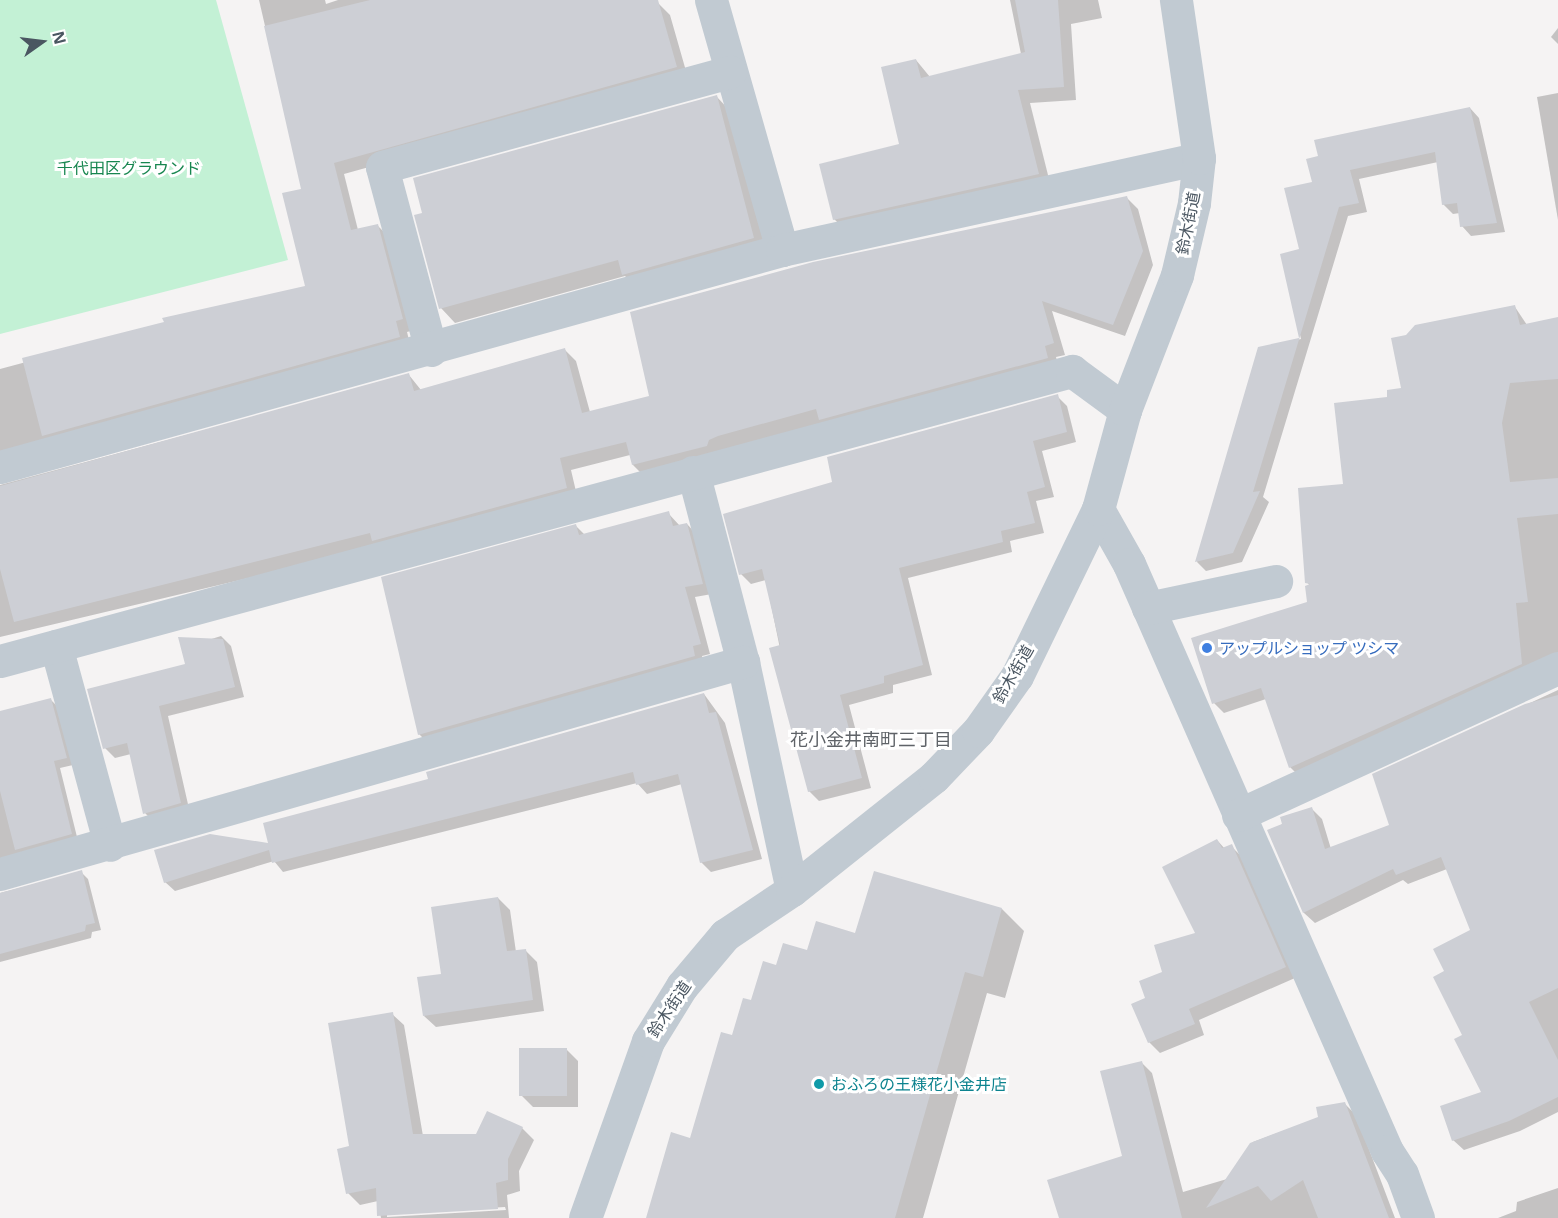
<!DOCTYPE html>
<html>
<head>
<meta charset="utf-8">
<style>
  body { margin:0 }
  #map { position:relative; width:1558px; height:1218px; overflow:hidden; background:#f5f3f3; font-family:"Noto Sans","Noto Sans JP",sans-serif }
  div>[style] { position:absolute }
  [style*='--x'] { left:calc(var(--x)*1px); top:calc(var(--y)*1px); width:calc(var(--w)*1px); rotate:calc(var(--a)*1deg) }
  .green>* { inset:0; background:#c3f1d5 }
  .shadow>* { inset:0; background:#0003 }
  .building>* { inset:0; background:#cdcfd5; transform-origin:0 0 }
  .minor>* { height:33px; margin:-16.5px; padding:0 16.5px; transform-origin:16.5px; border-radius:16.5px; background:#c1cad2 }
  .tertiary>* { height:33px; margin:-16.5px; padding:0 16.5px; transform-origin:16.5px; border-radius:16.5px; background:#c1cad2 }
  .dots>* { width:16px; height:16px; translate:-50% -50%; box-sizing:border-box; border:3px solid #fff; border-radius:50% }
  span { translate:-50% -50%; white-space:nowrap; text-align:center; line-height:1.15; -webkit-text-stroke:6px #fff; paint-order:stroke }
  .park-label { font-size:16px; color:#17864f }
  .street-label { font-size:16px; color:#4a5661 }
  .shop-label { font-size:16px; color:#366cbe }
  .left { translate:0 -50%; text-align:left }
  .culture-label { font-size:16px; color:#0d838f }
  .neighbourhood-label { font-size:18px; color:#5f6368 }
  .north { position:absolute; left:12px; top:12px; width:60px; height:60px; -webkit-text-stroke:4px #fff; paint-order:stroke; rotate:76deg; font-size:16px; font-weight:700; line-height:24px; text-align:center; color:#4a5661 }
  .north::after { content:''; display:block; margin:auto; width:21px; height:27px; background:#4a5661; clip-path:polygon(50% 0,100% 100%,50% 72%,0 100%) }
</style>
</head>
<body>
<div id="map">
  <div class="green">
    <i style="clip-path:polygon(0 0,216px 0,288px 260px,0 334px)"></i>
  </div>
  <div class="shadow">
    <i style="clip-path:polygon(259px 0,325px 0,326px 4px,338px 0,635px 0,658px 3px,670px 15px,688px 78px,344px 174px,358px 230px,377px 225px,389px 237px,414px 330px,407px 332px,411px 348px,0 467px,0 369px,307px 287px,303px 190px)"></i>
    <i style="clip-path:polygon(1010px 0,1098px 0,1102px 18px,1071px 24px,1076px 100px,1030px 103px,1051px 187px,848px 232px,834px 219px,901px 145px,916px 60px,930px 77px,1021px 54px)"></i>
    <i style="clip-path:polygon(1558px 28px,1558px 44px,1551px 37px)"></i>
    <i style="clip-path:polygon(1558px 93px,1558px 220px,1537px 97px)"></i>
    <i style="clip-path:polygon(717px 97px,731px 112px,768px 253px,638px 289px,625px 276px,455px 323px,441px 308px)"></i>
    <i style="clip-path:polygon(1470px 108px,1479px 118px,1505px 232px,1471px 236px,1462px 226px,1460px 213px,1453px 214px,1443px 204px,1438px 162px,1359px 179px,1367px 212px,1348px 216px,1263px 497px,1269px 502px,1242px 562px,1206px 571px,1197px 562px,1259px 348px,1301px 339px,1282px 255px,1301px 251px,1314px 183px)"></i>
    <i style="clip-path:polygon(1126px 197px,1138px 209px,1153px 265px,1125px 336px,1052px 311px,1065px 355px,1056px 357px,1059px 369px,644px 476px,633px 465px,630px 455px,571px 470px,578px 500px,0 637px,0 485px,409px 375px,421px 390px,564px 349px,576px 361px,590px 412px,651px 397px)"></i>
    <i style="clip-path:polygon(1515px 307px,1527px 325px,1558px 319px,1558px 664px,1300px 777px,1290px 767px,1266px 699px,1224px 713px,1214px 703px,1308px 603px,1310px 586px,1307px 582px,1344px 485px,1389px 398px)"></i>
    <i style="clip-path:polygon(1057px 396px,1067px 406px,1076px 442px,1042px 451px,1054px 497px,1036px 501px,1044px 533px,1010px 541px,1012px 552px,908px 578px,932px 675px,893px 685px,893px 693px,849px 705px,871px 788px,819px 801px,809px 791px,766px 580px,751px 584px,741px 574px,834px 483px)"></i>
    <i style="clip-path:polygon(668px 513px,680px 526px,687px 524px,697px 535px,712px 594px,695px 597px,710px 654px,702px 656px,704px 666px,430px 745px,419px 734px,576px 526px,585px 535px)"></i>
    <i style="clip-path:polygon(221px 636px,231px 646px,244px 697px,168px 716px,190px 813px,155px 823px,145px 813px,131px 754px,115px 758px,105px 748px,187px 665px,183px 648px)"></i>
    <i style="clip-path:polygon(1558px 690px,1558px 1112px,1520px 1131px,1464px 1150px,1453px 1140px,1483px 1093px,1446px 971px,1472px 931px,1447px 869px,1408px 884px,1403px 880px,1315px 923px,1304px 913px,1269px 831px,1312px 809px,1322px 819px,1331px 849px,1391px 826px,1374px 775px)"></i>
    <i style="clip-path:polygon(704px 694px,725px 723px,762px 859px,711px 872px,701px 862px,682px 784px,647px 794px,637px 783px,283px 872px,274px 861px,175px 891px,165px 882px,270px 845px,430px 780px)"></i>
    <i style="clip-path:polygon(50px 699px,57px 706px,73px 765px,60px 768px,78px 841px,0 864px,0 713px)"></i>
    <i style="clip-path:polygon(1217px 840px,1225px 849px,1231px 846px,1242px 857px,1295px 978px,1199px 1020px,1204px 1035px,1160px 1053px,1149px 1042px,1147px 999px,1164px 973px,1197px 933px)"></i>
    <i style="clip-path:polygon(81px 872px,88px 879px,101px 930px,92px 932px,91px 938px,0 962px,0 893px)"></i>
    <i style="clip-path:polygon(498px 898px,510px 910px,516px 952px,525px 950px,537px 962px,544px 1011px,436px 1027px,424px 1016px,443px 975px)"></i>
    <i style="clip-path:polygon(1002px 909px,1024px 931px,1005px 998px,987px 993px,923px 1218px,648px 1218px,691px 1140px,733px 1037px,777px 967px,856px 935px)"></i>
    <i style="clip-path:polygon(evenodd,392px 1014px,404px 1025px,423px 1136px,477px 1136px,522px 1128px,534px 1140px,519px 1171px,520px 1191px,507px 1195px,509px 1218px,381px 1218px,378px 1201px,360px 1205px,348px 1193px,351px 1148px,392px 1014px,505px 1207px,506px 1210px,387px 1217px,387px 1214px,505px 1207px)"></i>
    <i style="clip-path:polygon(566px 1049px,578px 1061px,578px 1107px,533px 1107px,521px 1095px)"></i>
    <i style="clip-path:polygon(1141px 1062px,1152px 1073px,1183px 1192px,1227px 1179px,1253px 1142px,1319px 1118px,1345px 1104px,1356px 1115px,1395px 1218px,1060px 1218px,1124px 1157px)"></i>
    <i style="clip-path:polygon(1558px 1188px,1558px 1218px,1498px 1218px,1516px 1211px,1517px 1202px)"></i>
  </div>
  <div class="building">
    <i style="clip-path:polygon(370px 0,658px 0,677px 67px,334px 163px,351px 230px,378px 224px,403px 319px,396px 321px,400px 337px,42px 436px,22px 358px,164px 322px,162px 318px,305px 286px,282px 193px,301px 189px,264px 26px)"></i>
    <i style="clip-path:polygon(1015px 0,1058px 0,1064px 87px,1018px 90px,1039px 174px,833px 220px,819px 164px,899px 144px,881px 67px,916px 59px,921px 78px,1025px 52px)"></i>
    <i style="clip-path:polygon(717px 95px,754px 238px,622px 275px,618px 260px,439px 309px,414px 215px,422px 213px,413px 178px)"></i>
    <i style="clip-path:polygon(1470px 107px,1497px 223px,1460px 227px,1457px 203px,1442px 205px,1435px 152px,1350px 170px,1359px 203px,1339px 207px,1253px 492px,1260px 491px,1233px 553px,1195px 562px,1258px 347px,1299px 338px,1280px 254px,1299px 249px,1284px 188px,1312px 182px,1306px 159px,1318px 156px,1314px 140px)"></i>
    <i style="clip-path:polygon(1127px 196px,1143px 251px,1113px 325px,1042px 301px,1054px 343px,1045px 346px,1048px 358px,819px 420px,816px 409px,718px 436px,709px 440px,707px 446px,632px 465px,626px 442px,560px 458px,567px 488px,372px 541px,370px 533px,14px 622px,0 569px,0 486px,409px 373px,414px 391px,565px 348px,582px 413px,649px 396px,630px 312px,813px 262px)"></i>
    <i style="clip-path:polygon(1515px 305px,1520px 325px,1558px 317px,1558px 379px,1510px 383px,1502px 423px,1510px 482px,1558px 478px,1558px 514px,1517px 518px,1528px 602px,1516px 603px,1522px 664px,1289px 768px,1261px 688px,1212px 704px,1191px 638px,1307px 602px,1305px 586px,1310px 584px,1305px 583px,1298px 488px,1343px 484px,1334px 403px,1387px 397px,1387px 390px,1401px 388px,1391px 338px,1406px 335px,1415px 325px)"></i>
    <i style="clip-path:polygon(1058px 394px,1067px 432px,1033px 441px,1045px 487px,1027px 492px,1035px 523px,1001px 531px,1003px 542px,899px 568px,923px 665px,884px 676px,884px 683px,840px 695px,862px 778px,808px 792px,769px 648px,780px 645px,762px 569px,739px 575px,723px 514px,832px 482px,827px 457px)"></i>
    <i style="clip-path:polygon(669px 511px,673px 526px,687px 523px,703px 584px,685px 587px,701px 644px,693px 646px,695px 656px,418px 735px,381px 577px,576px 524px,579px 535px)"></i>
    <i style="clip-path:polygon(178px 637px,223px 639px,235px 687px,159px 706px,181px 803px,143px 814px,127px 743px,103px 749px,87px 689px,185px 664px)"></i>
    <i style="clip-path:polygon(704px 693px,709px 713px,716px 712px,753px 850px,700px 863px,678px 774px,636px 785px,633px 772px,272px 863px,269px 850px,164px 883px,154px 850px,210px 834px,268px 843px,263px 823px,428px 779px,426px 772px)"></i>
    <i style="clip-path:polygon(1558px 695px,1558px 988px,1529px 1002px,1558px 1060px,1558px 1097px,1509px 1121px,1452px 1141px,1440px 1106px,1481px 1092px,1454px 1039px,1462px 1035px,1433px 977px,1444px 971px,1433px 949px,1470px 930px,1441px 857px,1396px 875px,1393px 869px,1303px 913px,1267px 830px,1282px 824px,1280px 817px,1312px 807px,1325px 849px,1389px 825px,1372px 774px,1525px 704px)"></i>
    <i style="clip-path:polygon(51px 698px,67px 758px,54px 761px,72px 834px,15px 850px,0 791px,0 711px)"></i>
    <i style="clip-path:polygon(1217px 839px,1222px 848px,1232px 844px,1286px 967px,1189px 1009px,1195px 1024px,1148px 1043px,1131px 1004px,1145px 998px,1139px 981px,1162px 972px,1154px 945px,1195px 933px,1162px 867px)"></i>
    <i style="clip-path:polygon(82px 870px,95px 923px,86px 925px,85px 931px,0 954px,0 893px)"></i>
    <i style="clip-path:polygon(874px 871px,1002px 908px,983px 977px,965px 972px,895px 1218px,646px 1218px,671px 1132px,690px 1138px,721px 1032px,732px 1035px,743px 998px,751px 1000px,763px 961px,776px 965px,783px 943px,807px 950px,816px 921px,855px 933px)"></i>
    <i style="clip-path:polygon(498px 897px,507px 951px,526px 949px,533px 1000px,423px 1016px,417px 977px,441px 974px,431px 907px)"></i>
    <i style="clip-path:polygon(393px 1012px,413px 1134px,476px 1134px,487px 1111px,523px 1127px,508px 1159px,508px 1180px,496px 1183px,498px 1209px,377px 1216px,376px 1188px,346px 1194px,337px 1149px,349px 1146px,328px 1023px)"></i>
    <i style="left:519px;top:1048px;width:48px;height:48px"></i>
    <i style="clip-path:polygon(1142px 1061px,1182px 1218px,1059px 1218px,1047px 1180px,1122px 1156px,1100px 1071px)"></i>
    <i style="clip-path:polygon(1345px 1102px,1389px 1218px,1318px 1218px,1303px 1180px,1271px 1201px,1258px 1186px,1206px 1208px,1250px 1143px,1318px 1117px,1316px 1107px)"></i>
  </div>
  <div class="minor">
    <i style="--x:711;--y:0;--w:260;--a:74.1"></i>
    <i style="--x:431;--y:350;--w:189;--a:-105"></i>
    <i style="--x:382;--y:167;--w:361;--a:-15.3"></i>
    <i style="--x:0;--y:467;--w:812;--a:-15.51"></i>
    <i style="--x:782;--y:250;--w:427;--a:-12.4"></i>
    <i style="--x:693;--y:472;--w:196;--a:75.3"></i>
    <i style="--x:743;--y:662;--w:233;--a:77.9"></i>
    <i style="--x:1098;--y:509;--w:63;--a:60.6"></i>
    <i style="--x:1129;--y:564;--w:641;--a:66.27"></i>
    <i style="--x:1387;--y:1151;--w:27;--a:57"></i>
    <i style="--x:1402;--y:1174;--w:47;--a:70"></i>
    <i style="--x:1148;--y:608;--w:131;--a:-11.9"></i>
    <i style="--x:56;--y:646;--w:206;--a:74.8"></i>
    <i style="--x:0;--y:661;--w:1111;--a:-15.14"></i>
    <i style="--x:1072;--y:371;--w:66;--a:36.3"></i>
    <i style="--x:1238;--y:815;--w:352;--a:-24.7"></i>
    <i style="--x:0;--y:874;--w:773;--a:-15.93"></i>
  </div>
  <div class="tertiary">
    <i style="--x:585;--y:1218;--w:188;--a:-70.4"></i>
    <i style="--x:648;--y:1041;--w:65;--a:-58.3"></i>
    <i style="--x:682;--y:986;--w:67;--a:-49.9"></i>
    <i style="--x:725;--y:935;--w:81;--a:-33.9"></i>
    <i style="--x:792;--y:890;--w:181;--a:-38.5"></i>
    <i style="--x:934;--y:777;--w:64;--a:-46.3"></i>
    <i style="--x:978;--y:731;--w:67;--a:-54.7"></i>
    <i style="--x:1017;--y:676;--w:186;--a:-64.1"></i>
    <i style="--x:1098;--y:509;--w:103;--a:-74.7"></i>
    <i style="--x:1125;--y:410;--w:145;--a:-68.9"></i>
    <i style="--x:1177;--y:275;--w:74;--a:-76.7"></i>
    <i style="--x:1194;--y:203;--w:45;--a:-83.7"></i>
    <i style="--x:1199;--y:158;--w:160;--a:-98.3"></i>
  </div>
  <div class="dots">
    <i style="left:1207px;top:648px;background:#3f7fe0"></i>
    <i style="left:819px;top:1084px;background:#0f9aa8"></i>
  </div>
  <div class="park-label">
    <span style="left:129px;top:168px">千代田区グラウンド</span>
  </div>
  <div class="street-label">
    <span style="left:1188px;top:223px;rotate:-79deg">鈴木街道</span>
    <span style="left:1013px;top:674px;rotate:-60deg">鈴木街道</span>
    <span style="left:669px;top:1009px;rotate:-56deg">鈴木街道</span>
  </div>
  <div class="shop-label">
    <span class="left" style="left:1219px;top:648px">アップルショップ ツシマ</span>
  </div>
  <div class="culture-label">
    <span class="left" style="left:831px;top:1084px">おふろの王様花小金井店</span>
  </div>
  <div class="neighbourhood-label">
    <span style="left:871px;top:739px">花小金井南町三丁目</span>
  </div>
  <div class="north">N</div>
</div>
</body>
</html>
